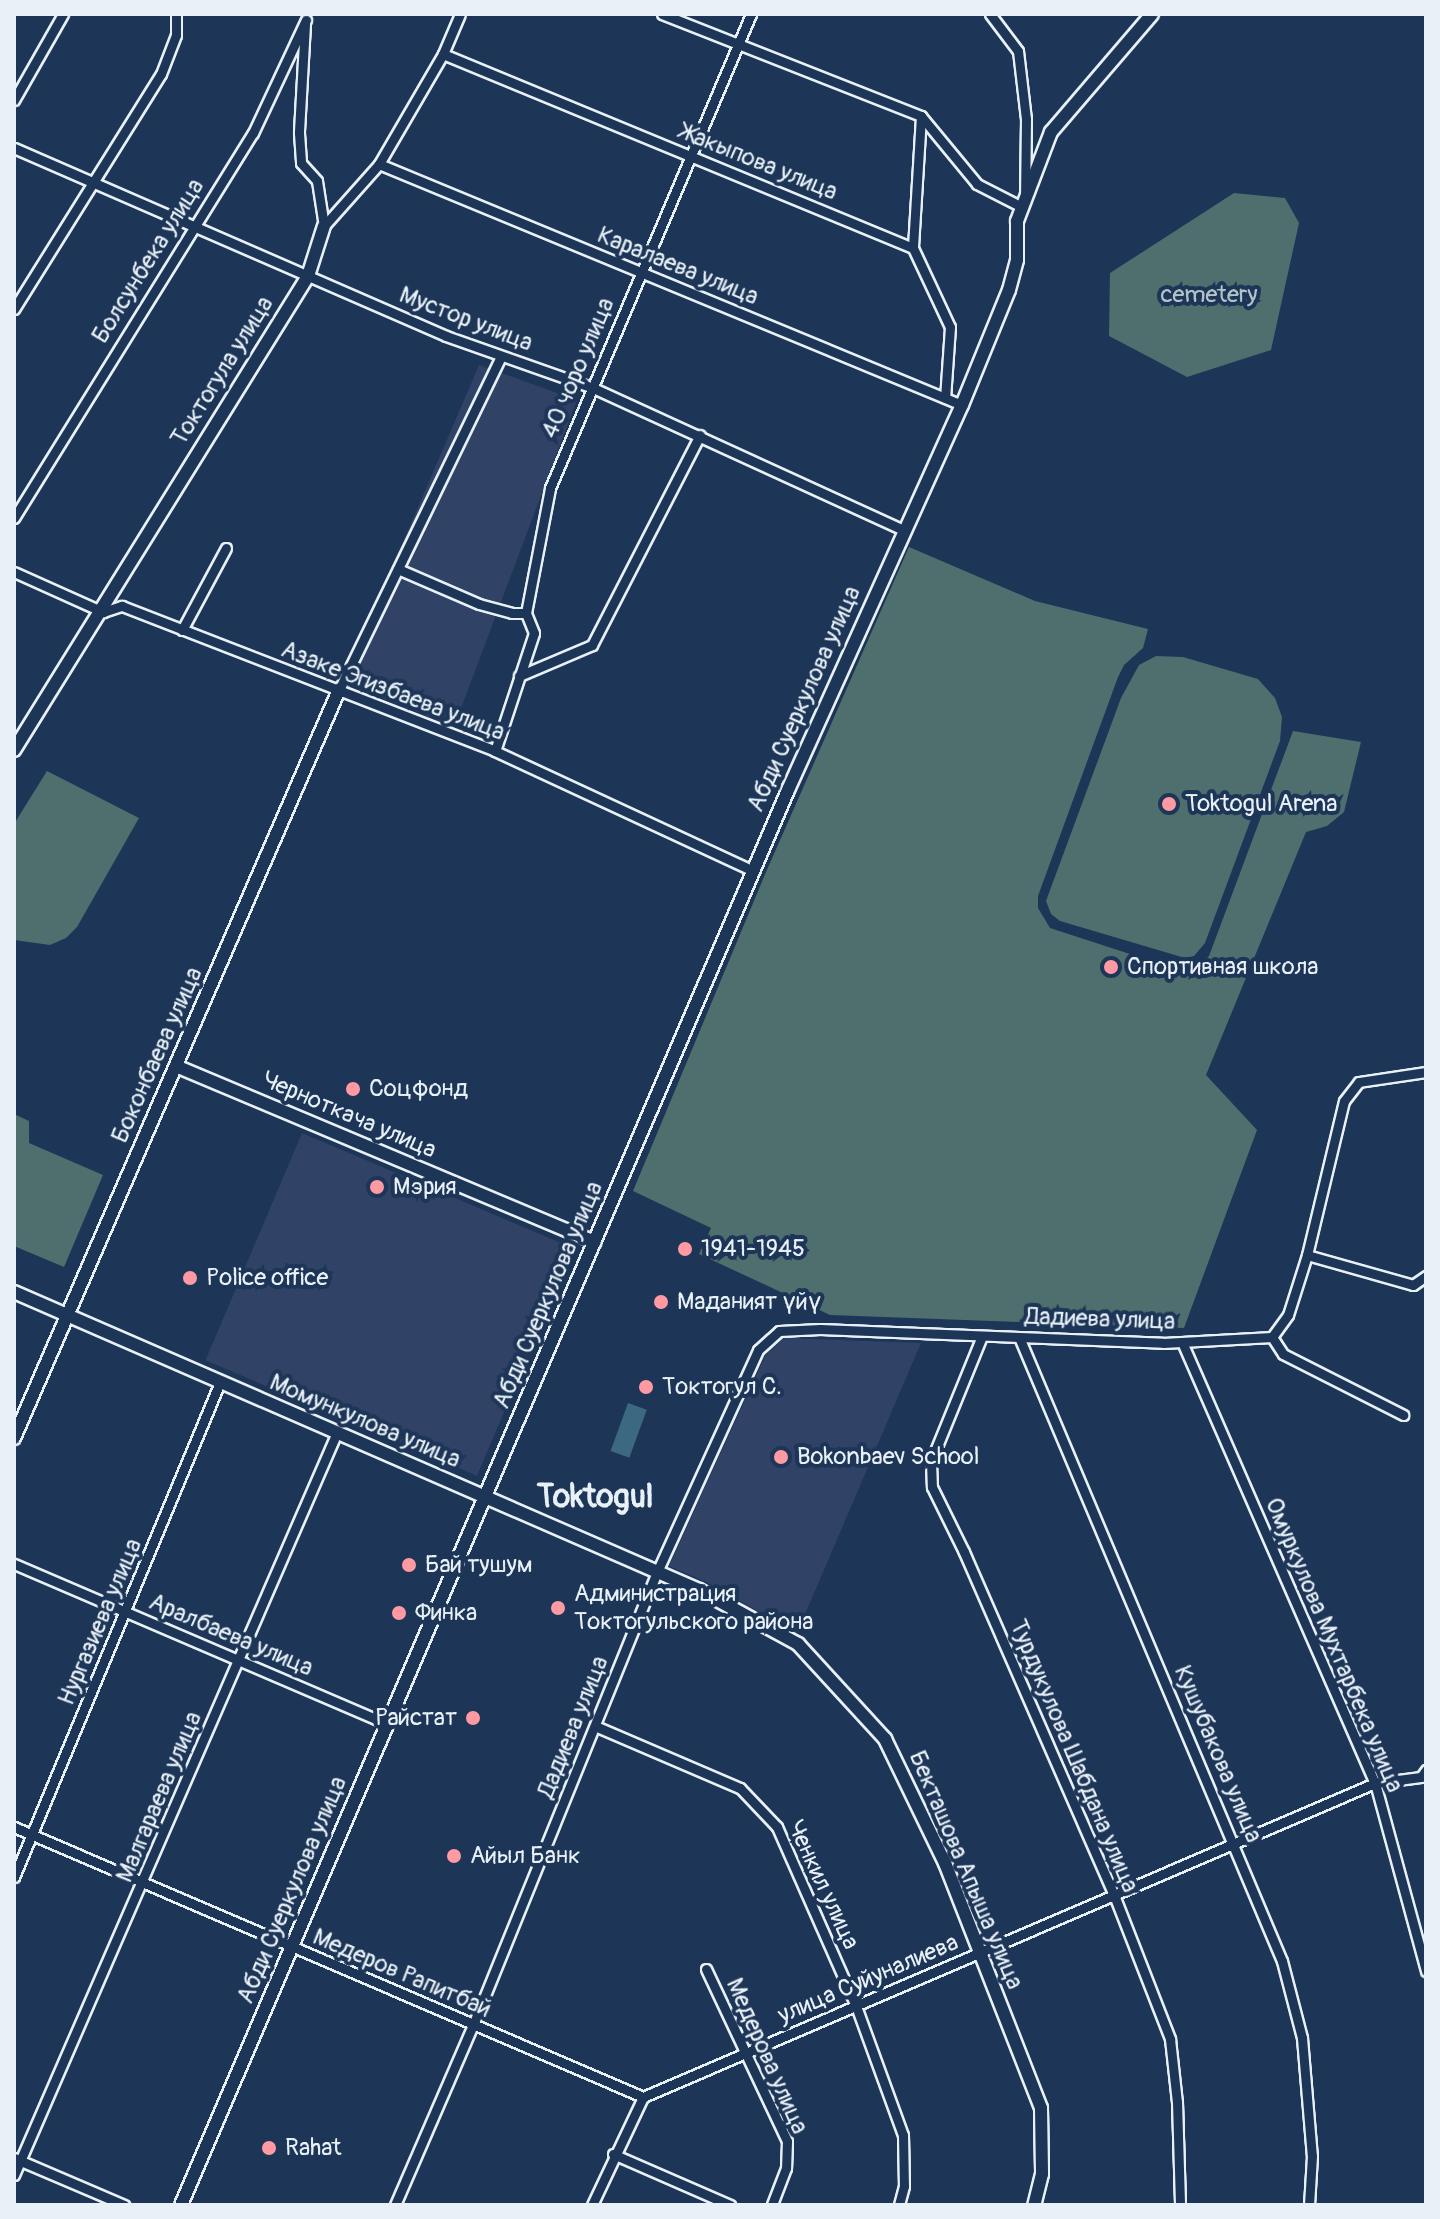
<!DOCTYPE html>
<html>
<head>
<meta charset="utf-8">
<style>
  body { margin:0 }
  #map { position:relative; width:1440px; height:2219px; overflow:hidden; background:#1d3557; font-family:Pangolin,sans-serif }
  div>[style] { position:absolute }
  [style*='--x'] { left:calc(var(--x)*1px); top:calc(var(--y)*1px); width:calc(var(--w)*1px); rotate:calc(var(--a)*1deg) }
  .built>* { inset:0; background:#304266; transform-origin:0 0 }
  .green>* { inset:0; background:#4f6e6e }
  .water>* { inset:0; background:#3c6881; transform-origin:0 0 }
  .roads { filter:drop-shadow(2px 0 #e8f1f8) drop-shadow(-2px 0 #e8f1f8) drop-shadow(0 2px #e8f1f8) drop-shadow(0 -2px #e8f1f8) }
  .street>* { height:9px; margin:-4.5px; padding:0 4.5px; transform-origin:4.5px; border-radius:4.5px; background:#1d3557 }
  .secondary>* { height:12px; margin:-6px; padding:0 6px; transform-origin:6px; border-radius:6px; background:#1d3557 }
  .dots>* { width:22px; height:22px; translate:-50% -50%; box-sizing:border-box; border:4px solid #1d3557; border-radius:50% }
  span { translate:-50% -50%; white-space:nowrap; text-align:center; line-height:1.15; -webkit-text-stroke:8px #1d3557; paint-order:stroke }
  .street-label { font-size:24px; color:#e8f1f8 }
  .park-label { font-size:24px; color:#b2c3c8 }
  .poi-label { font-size:24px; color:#e8f1f8 }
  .left { translate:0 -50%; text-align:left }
  .right { translate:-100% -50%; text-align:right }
  .district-label { font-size:32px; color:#e8f1f8; font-weight:700 }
  .frame { position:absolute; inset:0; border:16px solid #e8f1f8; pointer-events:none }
</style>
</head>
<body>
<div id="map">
  <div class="built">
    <i style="clip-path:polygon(479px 365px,577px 400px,454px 727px,343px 682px)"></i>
    <i style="left:302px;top:1133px;width:295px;height:247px;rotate:23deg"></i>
    <i style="clip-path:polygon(784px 1338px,921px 1343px,797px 1633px,706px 1582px,669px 1566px,765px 1356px)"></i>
  </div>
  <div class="green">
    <i style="clip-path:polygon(1234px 193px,1285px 198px,1299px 223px,1271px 350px,1187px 377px,1109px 336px,1110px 273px)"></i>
    <i style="clip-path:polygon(909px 547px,1035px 601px,1148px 629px,1143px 648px,1124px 665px,1118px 677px,1038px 896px,1038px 908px,1050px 928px,1176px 969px,1200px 965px,1209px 956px,1293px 731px,1361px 742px,1344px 812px,1327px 826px,1306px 832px,1206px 1075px,1257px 1130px,1184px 1328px,830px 1315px,699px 1254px,711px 1228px,633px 1191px,766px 872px)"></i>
    <i style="clip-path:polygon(1156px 656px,1183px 657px,1258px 679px,1275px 698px,1282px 717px,1280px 741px,1205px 943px,1194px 956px,1185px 958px,1060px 921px,1051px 914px,1046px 901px,1121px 698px,1139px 665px)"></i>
    <i style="clip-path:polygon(47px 771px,139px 818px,77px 927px,66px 938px,50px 945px,14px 940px,14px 824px)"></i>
    <i style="clip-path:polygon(14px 1114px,29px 1121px,29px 1143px,103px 1175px,64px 1267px,14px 1246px)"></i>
  </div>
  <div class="water">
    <i style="left:628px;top:1403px;width:20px;height:51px;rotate:20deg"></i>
  </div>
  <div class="roads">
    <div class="street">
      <i style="--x:662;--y:14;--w:278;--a:21.5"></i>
      <i style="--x:921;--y:116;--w:132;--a:93.5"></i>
      <i style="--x:990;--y:14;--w:46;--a:52.9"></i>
      <i style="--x:1018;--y:51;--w:68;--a:83.3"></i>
      <i style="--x:1026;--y:119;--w:77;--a:90.7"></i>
      <i style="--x:305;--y:24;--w:109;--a:93.2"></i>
      <i style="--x:299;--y:133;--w:30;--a:86"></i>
      <i style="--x:301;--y:163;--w:24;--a:48"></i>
      <i style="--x:317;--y:181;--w:46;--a:81.2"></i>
      <i style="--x:443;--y:54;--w:508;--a:22.43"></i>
      <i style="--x:913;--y:248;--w:87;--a:64.9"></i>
      <i style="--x:950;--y:327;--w:71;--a:94"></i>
      <i style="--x:14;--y:100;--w:99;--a:-60.3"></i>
      <i style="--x:921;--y:116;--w:88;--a:50.5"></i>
      <i style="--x:977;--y:184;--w:51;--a:27.1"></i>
      <i style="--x:14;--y:148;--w:471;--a:23.5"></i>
      <i style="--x:446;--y:336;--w:154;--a:19.4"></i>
      <i style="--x:591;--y:387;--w:343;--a:24.6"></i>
      <i style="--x:379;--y:164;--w:631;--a:22.46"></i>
      <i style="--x:324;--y:226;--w:83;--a:-48.4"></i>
      <i style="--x:379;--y:164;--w:127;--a:-59.8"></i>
      <i style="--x:443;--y:54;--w:43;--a:-67"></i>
      <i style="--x:14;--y:309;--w:277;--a:-58"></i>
      <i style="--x:161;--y:74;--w:42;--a:-69"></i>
      <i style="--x:176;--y:35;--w:21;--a:-90"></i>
      <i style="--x:14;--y:518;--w:453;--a:-58.2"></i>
      <i style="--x:253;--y:133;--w:125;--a:-64.9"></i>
      <i style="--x:398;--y:569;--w:88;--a:23.4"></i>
      <i style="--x:479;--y:604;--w:34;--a:15"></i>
      <i style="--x:512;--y:613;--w:14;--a:0"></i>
      <i style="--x:14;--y:572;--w:98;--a:24.2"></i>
      <i style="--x:103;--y:612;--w:20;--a:-18"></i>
      <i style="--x:122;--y:606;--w:400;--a:21.2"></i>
      <i style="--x:495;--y:751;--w:285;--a:24.9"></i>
      <i style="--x:182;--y:630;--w:93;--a:-61.8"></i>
      <i style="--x:519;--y:676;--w:79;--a:-23"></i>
      <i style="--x:592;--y:645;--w:236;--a:-62.8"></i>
      <i style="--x:339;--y:690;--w:371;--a:-64.1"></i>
      <i style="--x:495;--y:751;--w:124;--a:-71.7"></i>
      <i style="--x:534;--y:633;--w:22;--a:-112"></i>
      <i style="--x:526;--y:613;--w:127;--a:-79.1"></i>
      <i style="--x:550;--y:488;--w:515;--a:-67.02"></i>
      <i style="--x:1307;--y:1255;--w:110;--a:15.8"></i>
      <i style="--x:1413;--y:1285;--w:16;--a:-35"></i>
      <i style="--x:982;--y:1336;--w:135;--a:112.2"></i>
      <i style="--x:931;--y:1461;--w:26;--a:88"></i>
      <i style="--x:932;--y:1487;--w:72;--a:63.8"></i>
      <i style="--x:964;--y:1552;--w:374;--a:66.4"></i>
      <i style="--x:1114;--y:1895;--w:155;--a:68.7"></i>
      <i style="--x:1170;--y:2039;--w:63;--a:83.7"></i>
      <i style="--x:1177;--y:2102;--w:103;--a:88.3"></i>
      <i style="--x:1019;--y:1337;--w:677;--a:67.15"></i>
      <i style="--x:1282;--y:1961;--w:80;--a:75.4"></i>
      <i style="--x:1302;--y:2038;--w:118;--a:85.2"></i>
      <i style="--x:1312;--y:2156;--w:49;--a:93.5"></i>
      <i style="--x:1272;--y:1337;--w:27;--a:-54"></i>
      <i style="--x:1288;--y:1315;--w:63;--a:-72.4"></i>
      <i style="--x:1307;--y:1255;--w:158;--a:-76.5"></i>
      <i style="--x:1344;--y:1101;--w:24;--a:-52"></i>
      <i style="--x:1359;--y:1082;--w:68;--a:-8.5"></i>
      <i style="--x:1272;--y:1337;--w:20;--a:57"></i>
      <i style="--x:1283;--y:1354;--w:135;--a:26.9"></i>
      <i style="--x:1182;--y:1342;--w:481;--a:66.4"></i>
      <i style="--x:1375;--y:1783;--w:195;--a:74.8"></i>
      <i style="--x:14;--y:1564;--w:407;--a:23.2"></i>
      <i style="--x:595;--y:1726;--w:158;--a:23.2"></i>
      <i style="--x:740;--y:1788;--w:54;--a:46.5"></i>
      <i style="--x:777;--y:1827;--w:196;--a:66.2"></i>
      <i style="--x:856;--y:2006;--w:137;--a:70"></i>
      <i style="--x:903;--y:2135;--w:51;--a:88.9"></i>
      <i style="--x:904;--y:2186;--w:20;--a:105"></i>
      <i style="--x:14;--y:1827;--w:685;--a:23.23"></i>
      <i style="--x:14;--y:1877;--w:536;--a:-67.4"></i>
      <i style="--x:706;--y:1969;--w:190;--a:64.8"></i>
      <i style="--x:787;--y:2141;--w:27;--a:92"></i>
      <i style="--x:786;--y:2168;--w:40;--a:111"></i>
      <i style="--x:643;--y:2097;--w:797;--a:-23.22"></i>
      <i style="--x:1375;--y:1783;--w:46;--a:-7.4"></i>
      <i style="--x:1421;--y:1777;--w:9;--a:-54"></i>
      <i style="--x:613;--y:2154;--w:128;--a:23.6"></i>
      <i style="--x:14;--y:2158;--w:120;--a:23.1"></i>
      <i style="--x:14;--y:2175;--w:810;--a:-66.5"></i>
      <i style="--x:395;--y:2205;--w:196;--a:-66.6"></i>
      <i style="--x:473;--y:2025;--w:489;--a:-67.9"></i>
      <i style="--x:657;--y:1572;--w:244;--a:-65.5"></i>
      <i style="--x:758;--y:1350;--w:28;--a:-42"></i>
      <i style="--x:779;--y:1331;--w:41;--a:-2.8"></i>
      <i style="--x:820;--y:1329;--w:343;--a:2.3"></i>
      <i style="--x:1163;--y:1343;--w:109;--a:-3.2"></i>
      <i style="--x:592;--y:2205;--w:119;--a:-64.7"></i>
    </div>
    <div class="secondary">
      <i style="--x:14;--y:750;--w:558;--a:-58.19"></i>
      <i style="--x:308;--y:276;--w:52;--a:-72.3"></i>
      <i style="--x:176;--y:1066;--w:454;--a:22.8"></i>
      <i style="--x:14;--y:1292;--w:747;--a:23.51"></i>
      <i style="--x:699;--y:1590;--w:113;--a:28.6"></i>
      <i style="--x:798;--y:1644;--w:129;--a:47.5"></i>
      <i style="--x:885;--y:1739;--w:138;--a:64.2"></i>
      <i style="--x:945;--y:1863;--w:263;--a:68.6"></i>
      <i style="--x:1041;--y:2108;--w:66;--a:89.1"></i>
      <i style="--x:1042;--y:2174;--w:32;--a:104"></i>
      <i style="--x:14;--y:1438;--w:816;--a:-66.52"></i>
      <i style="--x:181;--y:2205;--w:1540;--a:-66.78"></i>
      <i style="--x:788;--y:790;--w:422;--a:-65.7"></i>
      <i style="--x:962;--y:405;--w:124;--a:-67.8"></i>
      <i style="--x:1009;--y:290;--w:31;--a:-75"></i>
      <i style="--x:1017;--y:260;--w:39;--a:-90"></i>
      <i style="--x:1017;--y:221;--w:95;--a:-69.1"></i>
      <i style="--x:1051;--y:132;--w:155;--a:-49.4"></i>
    </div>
  </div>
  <div class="dots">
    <i style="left:1169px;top:804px;background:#ff9aa2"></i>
    <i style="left:1111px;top:967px;background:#ff9aa2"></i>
    <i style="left:353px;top:1089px;background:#ff9aa2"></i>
    <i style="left:377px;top:1187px;background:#ff9aa2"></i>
    <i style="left:685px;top:1249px;background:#ff9aa2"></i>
    <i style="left:190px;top:1278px;background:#ff9aa2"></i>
    <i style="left:661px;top:1302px;background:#ff9aa2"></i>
    <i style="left:646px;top:1387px;background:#ff9aa2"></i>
    <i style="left:781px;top:1457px;background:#ff9aa2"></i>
    <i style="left:409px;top:1565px;background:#ff9aa2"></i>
    <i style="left:558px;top:1608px;background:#ff9aa2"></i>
    <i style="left:399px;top:1613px;background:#ff9aa2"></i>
    <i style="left:473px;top:1718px;background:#ff9aa2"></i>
    <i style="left:454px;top:1856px;background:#ff9aa2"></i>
    <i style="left:269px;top:2148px;background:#ff9aa2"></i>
  </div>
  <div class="street-label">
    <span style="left:759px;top:162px;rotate:22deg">Жакыпова улица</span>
    <span style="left:148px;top:261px;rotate:-58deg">Болсунбека улица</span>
    <span style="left:678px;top:266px;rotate:22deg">Каралаева улица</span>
    <span style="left:466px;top:319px;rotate:21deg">Мустор улица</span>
    <span style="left:578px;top:368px;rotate:-67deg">40 чоро улица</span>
    <span style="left:222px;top:371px;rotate:-58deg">Токтогула улица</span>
    <span style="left:393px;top:691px;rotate:21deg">Азаке Эгизбаева улица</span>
    <span style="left:804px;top:699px;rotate:-66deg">Абди Суеркулова улица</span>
    <span style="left:157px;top:1055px;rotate:-66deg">Боконбаева улица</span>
    <span style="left:349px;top:1115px;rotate:23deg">Черноткача улица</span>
    <span style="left:548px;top:1295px;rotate:-67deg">Абди Суеркулова улица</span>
    <span style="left:1100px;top:1319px;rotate:2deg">Дадиева улица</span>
    <span style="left:365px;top:1421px;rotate:23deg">Момункулова улица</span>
    <span style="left:100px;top:1622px;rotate:-67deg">Нургазиева улица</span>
    <span style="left:231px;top:1635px;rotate:23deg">Аралбаева улица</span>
    <span style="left:1334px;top:1645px;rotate:67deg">Омуркулова Мухтарбека улица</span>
    <span style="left:573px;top:1727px;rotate:-68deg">Дадиева улица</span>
    <span style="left:1218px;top:1754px;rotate:67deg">Кушубакова улица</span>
    <span style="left:1074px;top:1756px;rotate:67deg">Турдукулова Шабдана улица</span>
    <span style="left:159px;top:1797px;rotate:-67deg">Малгараева улица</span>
    <span style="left:966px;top:1870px;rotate:67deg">Бекташова Апыша улица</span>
    <span style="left:823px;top:1885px;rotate:65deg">Ченкил улица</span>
    <span style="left:292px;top:1890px;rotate:-67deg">Абди Суеркулова улица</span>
    <span style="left:402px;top:1973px;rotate:23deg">Медеров Рапитбай</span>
    <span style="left:868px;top:1979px;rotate:-23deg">улица Суйуналиева</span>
    <span style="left:767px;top:2056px;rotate:66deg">Медерова улица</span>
  </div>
  <div class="park-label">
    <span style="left:1209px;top:295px">cemetery</span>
  </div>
  <div class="poi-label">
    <span class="left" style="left:1185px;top:804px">Toktogul Arena</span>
    <span class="left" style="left:1127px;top:967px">Спортивная школа</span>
    <span class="left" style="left:369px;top:1089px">Соцфонд</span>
    <span class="left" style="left:393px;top:1187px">Мэрия</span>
    <span class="left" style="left:701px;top:1249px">1941-1945</span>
    <span class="left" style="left:206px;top:1278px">Police office</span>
    <span class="left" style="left:677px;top:1302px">Маданият үйү</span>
    <span class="left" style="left:662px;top:1387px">Токтогул С.</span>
    <span class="left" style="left:797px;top:1457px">Bokonbaev School</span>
    <span class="left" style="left:425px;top:1565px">Бай тушум</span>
    <span class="left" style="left:574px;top:1608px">Администрация<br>Токтогульского района</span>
    <span class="left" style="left:415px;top:1613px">Финка</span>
    <span class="right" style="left:457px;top:1718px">Райстат</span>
    <span class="left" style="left:470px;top:1856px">Айыл Банк</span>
    <span class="left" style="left:285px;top:2148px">Rahat</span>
  </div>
  <div class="district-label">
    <span style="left:595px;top:1497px">Toktogul</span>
  </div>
  <div class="frame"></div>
</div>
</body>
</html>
